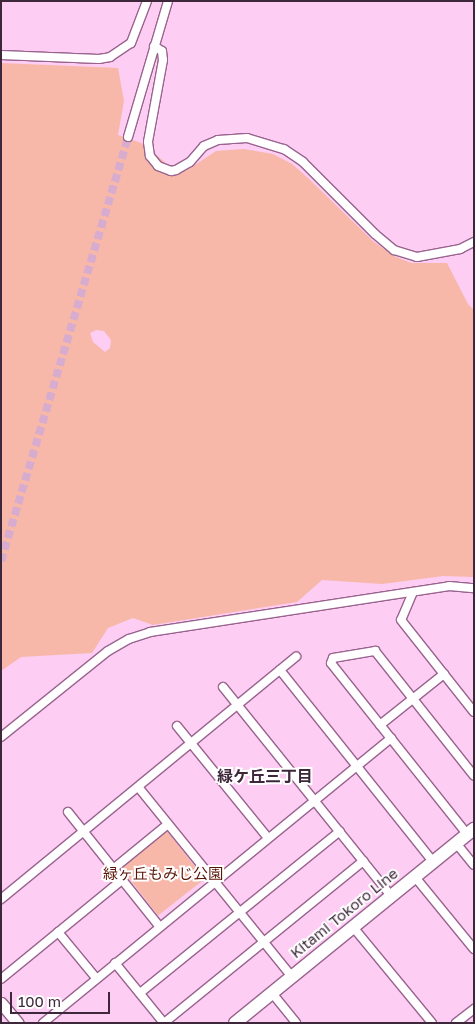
<!DOCTYPE html>
<html>
<head>
<meta charset="utf-8">
<style>
  body { margin:0 }
  #map { position:relative; width:475px; height:1024px; overflow:hidden; background:#fdcdf3; font-family:"Golos Text","Noto Sans JP",sans-serif }
  div>[style] { position:absolute }
  [style*='--x'] { left:calc(var(--x)*1px); top:calc(var(--y)*1px); width:calc(var(--w)*1px); rotate:calc(var(--a)*1deg) }
  .green>* { inset:0; background:#f7b8a9; transform-origin:0 0 }
  .street-tunnel>* { height:8px; margin-top:-4px; transform-origin:0; background:repeating-linear-gradient(90deg,#d7acce 0 8px,transparent 0 12px) }
  .roads { filter:drop-shadow(1px 0 #99638e) drop-shadow(-1px 0 #99638e) drop-shadow(0 1px #99638e) drop-shadow(0 -1px #99638e) }
  .street>* { height:8px; margin:-4px; padding:0 4px; transform-origin:4px; border-radius:4px; background:#fff }
  .secondary>* { height:11px; margin:-5.5px; padding:0 5.5px; transform-origin:5.5px; border-radius:5.5px; background:#fff }
  .primary>* { height:12px; margin:-6px; padding:0 6px; transform-origin:6px; border-radius:6px; background:#fff }
  span { translate:-50% -50%; white-space:nowrap; text-align:center; line-height:1.15; -webkit-text-stroke:4px #fff; paint-order:stroke }
  .park-label { font-size:15px; color:#591406 }
  .street-label { font-size:15px; color:#3e273a }
  .neighbourhood-label { font-size:16px; color:#3e273a; font-weight:700 }
  .frame { position:absolute; inset:0; border:2px solid #3e273a; pointer-events:none }
  .scale { position:absolute; left:10px; top:992px; width:100px; height:22px; box-sizing:border-box; border:2px solid #3e273a; border-top:0; padding-left:6px; font-size:15px; line-height:18px; white-space:nowrap; color:#3e273a; -webkit-text-stroke:4px #fff; paint-order:stroke }
</style>
</head>
<body>
<div id="map">
  <div class="green">
    <i style="clip-path:polygon(evenodd,1px 63px,118px 68px,124px 101px,118px 135px,144px 144px,168px 165px,186px 171px,216px 151px,244px 149px,273px 154px,292px 164px,308px 178px,374px 242px,394px 256px,411px 263px,447px 263px,468px 304px,474px 310px,474px 577px,443px 576px,382px 584px,322px 580px,297px 602px,153px 625px,133px 618px,108px 628px,92px 653px,21px 657px,1px 671px,1px 63px,96px 330px,104px 331px,111px 340px,110px 348px,105px 352px,93px 342px,90px 333px,96px 330px)"></i>
    <i style="left:167px;top:831px;width:61px;height:59px;rotate:52deg"></i>
  </div>
  <div class="street-tunnel">
    <i style="--x:1;--y:561;--w:443;--a:-73.3"></i>
  </div>
  <div class="roads">
    <div class="street">
      <i style="--x:154;--y:46;--w:9;--a:32"></i>
      <i style="--x:162;--y:51;--w:9;--a:84"></i>
      <i style="--x:163;--y:60;--w:83;--a:100.4"></i>
      <i style="--x:148;--y:142;--w:14;--a:82"></i>
      <i style="--x:150;--y:156;--w:13;--a:51"></i>
      <i style="--x:158;--y:166;--w:14;--a:21"></i>
      <i style="--x:171;--y:171;--w:5;--a:-11"></i>
      <i style="--x:176;--y:170;--w:16;--a:-30"></i>
      <i style="--x:190;--y:162;--w:21;--a:-49"></i>
      <i style="--x:204;--y:146;--w:15;--a:-23"></i>
      <i style="--x:218;--y:140;--w:29;--a:-4"></i>
      <i style="--x:247;--y:138;--w:39;--a:17"></i>
      <i style="--x:284;--y:149;--w:23;--a:34"></i>
      <i style="--x:303;--y:162;--w:102;--a:45"></i>
      <i style="--x:375;--y:234;--w:25;--a:40"></i>
      <i style="--x:394;--y:250;--w:24;--a:17"></i>
      <i style="--x:417;--y:257;--w:44;--a:-10.5"></i>
      <i style="--x:460;--y:249;--w:16;--a:-27"></i>
      <i style="--x:1;--y:55;--w:98;--a:2.3"></i>
      <i style="--x:99;--y:59;--w:11;--a:-10"></i>
      <i style="--x:110;--y:57;--w:25;--a:-34"></i>
      <i style="--x:131;--y:43;--w:45;--a:-69.1"></i>
      <i style="--x:128;--y:137;--w:142;--a:-73.6"></i>
      <i style="--x:413;--y:592;--w:30;--a:113"></i>
      <i style="--x:401;--y:620;--w:117;--a:51.6"></i>
      <i style="--x:280;--y:670;--w:246;--a:51.4"></i>
      <i style="--x:223;--y:687;--w:268;--a:51.2"></i>
      <i style="--x:380;--y:725;--w:82;--a:-38.6"></i>
      <i style="--x:177;--y:726;--w:144;--a:50.9"></i>
      <i style="--x:1;--y:737;--w:137;--a:-38.8"></i>
      <i style="--x:108;--y:651;--w:24;--a:-30"></i>
      <i style="--x:129;--y:639;--w:22;--a:-18"></i>
      <i style="--x:150;--y:632;--w:303;--a:-8.7"></i>
      <i style="--x:449;--y:586;--w:25;--a:5"></i>
      <i style="--x:139;--y:788;--w:243;--a:51"></i>
      <i style="--x:68;--y:812;--w:146;--a:51.4"></i>
      <i style="--x:467;--y:834;--w:218;--a:-128.5"></i>
      <i style="--x:331;--y:663;--w:5;--a:-68"></i>
      <i style="--x:333;--y:658;--w:43;--a:-9.5"></i>
      <i style="--x:375;--y:651;--w:159;--a:51.6"></i>
      <i style="--x:456;--y:843;--w:28;--a:51"></i>
      <i style="--x:113;--y:869;--w:71;--a:-39.3"></i>
      <i style="--x:415;--y:877;--w:93;--a:50.7"></i>
      <i style="--x:1;--y:899;--w:382;--a:-39.4"></i>
      <i style="--x:353;--y:927;--w:124;--a:50.5"></i>
      <i style="--x:58;--y:932;--w:60;--a:50.4"></i>
      <i style="--x:115;--y:963;--w:77;--a:50.8"></i>
      <i style="--x:1;--y:979;--w:156;--a:-39.3"></i>
      <i style="--x:140;--y:993;--w:257;--a:-39"></i>
      <i style="--x:272;--y:993;--w:38;--a:51"></i>
      <i style="--x:43;--y:1023;--w:450;--a:-39.3"></i>
      <i style="--x:164;--y:1023;--w:257;--a:-39.1"></i>
      <i style="--x:456;--y:1023;--w:23;--a:-38"></i>
    </div>
    <div class="secondary">
      <i style="--x:1;--y:1003;--w:26;--a:50"></i>
    </div>
    <div class="primary">
      <i style="--x:235;--y:1023;--w:308;--a:-39.1"></i>
    </div>
  </div>
  <div class="park-label">
    <span style="left:163px;top:874px">緑ヶ丘もみじ公園</span>
  </div>
  <div class="street-label">
    <span style="left:344px;top:913px;rotate:-39deg">Kitami Tokoro Line</span>
  </div>
  <div class="neighbourhood-label">
    <span style="left:265px;top:776px">緑ケ丘三丁目</span>
  </div>
  <div class="frame"></div>
  <div class="scale">100 m</div>
</div>
</body>
</html>
